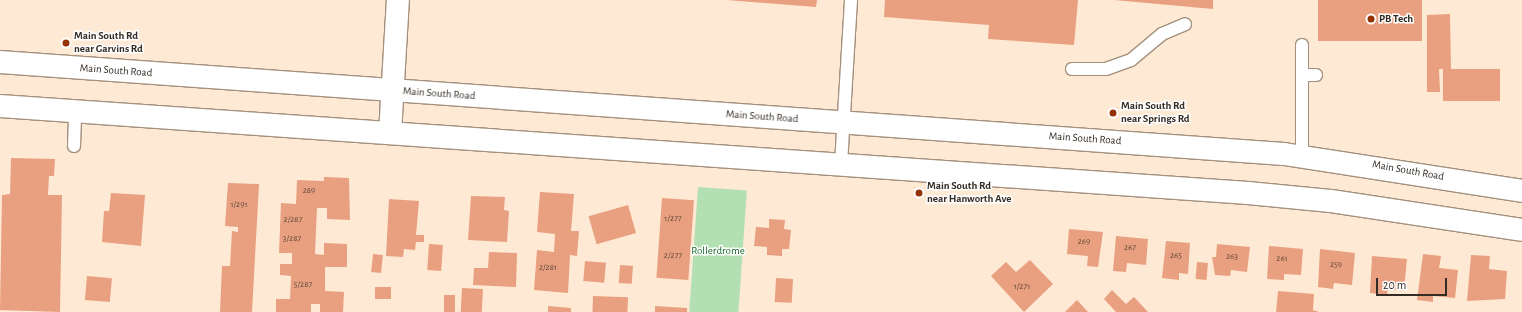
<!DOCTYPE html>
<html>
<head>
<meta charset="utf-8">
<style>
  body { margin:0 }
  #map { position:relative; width:1522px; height:312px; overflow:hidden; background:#fee9d4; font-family:"Alegreya Sans",sans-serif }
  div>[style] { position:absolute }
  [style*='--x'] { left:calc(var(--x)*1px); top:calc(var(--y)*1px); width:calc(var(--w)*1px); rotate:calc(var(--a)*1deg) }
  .green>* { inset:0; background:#b2e0b3; transform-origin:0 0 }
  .building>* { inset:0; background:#e9a080; transform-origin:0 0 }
  .roads { filter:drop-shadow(1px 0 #a3907d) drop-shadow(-1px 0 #a3907d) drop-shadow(0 1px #a3907d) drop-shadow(0 -1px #a3907d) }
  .service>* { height:12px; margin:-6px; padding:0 6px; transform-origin:6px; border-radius:6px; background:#fff }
  .minor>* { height:22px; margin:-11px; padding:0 11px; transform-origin:11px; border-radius:11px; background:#fff }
  .primary>* { height:22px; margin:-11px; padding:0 11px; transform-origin:11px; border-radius:11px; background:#fff }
  .dots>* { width:11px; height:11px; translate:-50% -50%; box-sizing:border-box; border:2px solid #fff; border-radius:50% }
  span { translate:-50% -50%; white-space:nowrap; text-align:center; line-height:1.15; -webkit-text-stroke:3px #fff; paint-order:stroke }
  .number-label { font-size:9px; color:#60493b }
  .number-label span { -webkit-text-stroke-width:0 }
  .poi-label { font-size:11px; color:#332c24; font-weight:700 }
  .left { translate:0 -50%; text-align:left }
  .street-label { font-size:11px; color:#332c24 }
  .park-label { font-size:11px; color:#166824 }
  .scale { position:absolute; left:1376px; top:278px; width:71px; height:18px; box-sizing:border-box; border:2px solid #332c24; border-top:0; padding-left:5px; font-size:12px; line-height:14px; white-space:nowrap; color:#332c24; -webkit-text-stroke:3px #fff; paint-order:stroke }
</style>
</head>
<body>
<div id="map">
  <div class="green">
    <i style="left:698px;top:187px;width:49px;height:125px;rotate:4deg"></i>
  </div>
  <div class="building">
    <i style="clip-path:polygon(727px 0,817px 0,816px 7px)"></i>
    <i style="clip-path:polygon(885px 0,1078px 0,1074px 45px,988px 39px,989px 25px,884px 17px)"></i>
    <i style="clip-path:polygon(1114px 0,1213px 0,1213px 9px)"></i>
    <i style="left:1318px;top:0;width:104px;height:41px"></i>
    <i style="clip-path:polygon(1450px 14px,1451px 69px,1439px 69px,1440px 92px,1427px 92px,1427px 15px)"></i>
    <i style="left:1500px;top:69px;width:32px;height:57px;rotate:90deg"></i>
    <i style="clip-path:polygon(11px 158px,55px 159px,54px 176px,49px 176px,48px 195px,62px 195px,60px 312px,0 310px,2px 195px,10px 194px)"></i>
    <i style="clip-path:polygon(324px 177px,349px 178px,350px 220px,327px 219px,327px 208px,317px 208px,315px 254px,324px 255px,324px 243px,347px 244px,347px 267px,325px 267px,325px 291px,344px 292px,343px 312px,320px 312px,320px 304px,311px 304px,311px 312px,276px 312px,276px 299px,290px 299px,291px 276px,280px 275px,280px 264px,292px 264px,292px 253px,279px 253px,281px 203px,296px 204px,297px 180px,324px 181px)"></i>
    <i style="clip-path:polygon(228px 183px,259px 184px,252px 312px,220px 312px,222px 266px,230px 266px,232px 231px,238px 232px,238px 227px,225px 226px)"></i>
    <i style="clip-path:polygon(540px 192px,574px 194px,571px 231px,579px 231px,577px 256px,570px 255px,568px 293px,534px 290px,537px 250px,554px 252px,555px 234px,537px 232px)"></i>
    <i style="clip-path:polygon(111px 193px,145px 195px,141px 246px,102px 242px,104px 211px,109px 211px)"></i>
    <i style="clip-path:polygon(471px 196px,505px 197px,504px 210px,509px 211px,507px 242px,468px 240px)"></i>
    <i style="left:662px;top:198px;width:32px;height:80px;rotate:4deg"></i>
    <i style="clip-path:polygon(389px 199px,419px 201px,416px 235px,424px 235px,424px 242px,416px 242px,415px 250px,404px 249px,403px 257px,386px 256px)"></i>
    <i style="left:628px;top:205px;width:29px;height:41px;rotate:74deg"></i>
    <i style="clip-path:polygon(769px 219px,785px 220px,784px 229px,791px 230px,789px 249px,782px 249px,782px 256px,767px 255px,767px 247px,754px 246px,756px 227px,769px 228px)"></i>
    <i style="clip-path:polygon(1069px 229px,1103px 232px,1098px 267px,1087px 266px,1088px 256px,1067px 254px)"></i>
    <i style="clip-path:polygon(1116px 236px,1148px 239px,1146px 265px,1127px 263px,1126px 272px,1113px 271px)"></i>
    <i style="clip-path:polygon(1166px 241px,1190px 243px,1188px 274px,1179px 273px,1179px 280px,1162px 278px)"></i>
    <i style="left:429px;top:244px;width:14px;height:26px;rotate:4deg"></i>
    <i style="clip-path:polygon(1217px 244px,1250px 247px,1247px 272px,1231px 270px,1230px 276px,1215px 275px,1212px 257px,1216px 257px)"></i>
    <i style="clip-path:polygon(1269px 246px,1303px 249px,1301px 275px,1284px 274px,1284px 280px,1267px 279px)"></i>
    <i style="clip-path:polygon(1320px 249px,1355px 253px,1352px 285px,1334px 283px,1333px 289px,1318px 287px)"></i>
    <i style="clip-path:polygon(489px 252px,517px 253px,516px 287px,473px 285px,474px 268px,488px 268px)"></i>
    <i style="left:373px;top:254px;width:10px;height:18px;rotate:6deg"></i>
    <i style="clip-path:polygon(1423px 254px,1441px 256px,1439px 268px,1458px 270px,1455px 298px,1433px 296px,1433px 302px,1417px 300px)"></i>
    <i style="clip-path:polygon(1471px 255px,1490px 256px,1489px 269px,1507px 271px,1505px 299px,1467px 301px)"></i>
    <i style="clip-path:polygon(1372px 256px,1407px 259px,1404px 291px,1388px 289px,1387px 295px,1370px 293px)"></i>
    <i style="clip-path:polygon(1030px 260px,1053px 284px,1024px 312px,991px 276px,1006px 262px,1016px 272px)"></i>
    <i style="left:585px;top:261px;width:21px;height:20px;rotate:5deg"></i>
    <i style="left:1197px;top:262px;width:11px;height:17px;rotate:5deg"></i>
    <i style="left:620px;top:265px;width:13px;height:18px;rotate:4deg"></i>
    <i style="left:87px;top:276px;width:25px;height:24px;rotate:5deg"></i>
    <i style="left:776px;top:278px;width:17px;height:24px;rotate:3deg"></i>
    <i style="left:375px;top:287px;width:16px;height:12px"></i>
    <i style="left:462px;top:288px;width:21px;height:24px;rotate:3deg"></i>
    <i style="clip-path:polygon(1112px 290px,1126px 304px,1134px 297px,1148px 312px,1116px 312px,1104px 299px)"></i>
    <i style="clip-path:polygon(1278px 291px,1314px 294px,1313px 310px,1319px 312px,1276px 312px)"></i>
    <i style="left:444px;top:295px;width:11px;height:17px"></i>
    <i style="left:593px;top:296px;width:35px;height:16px;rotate:2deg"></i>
    <i style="clip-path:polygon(1077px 300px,1088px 312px,1065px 312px)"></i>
    <i style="clip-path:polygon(548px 306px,571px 308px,571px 312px,548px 312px)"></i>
    <i style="clip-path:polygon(655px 306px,687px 308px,687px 312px,655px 312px)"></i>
  </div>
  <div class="roads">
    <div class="service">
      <i style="--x:1302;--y:45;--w:112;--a:90"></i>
      <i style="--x:1072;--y:69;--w:34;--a:0"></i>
      <i style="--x:1106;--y:69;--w:27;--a:-20"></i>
      <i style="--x:1131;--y:60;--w:40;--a:-40"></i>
      <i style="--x:1162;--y:34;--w:25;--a:-23"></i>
      <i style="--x:1303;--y:75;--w:13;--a:0"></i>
      <i style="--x:74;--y:146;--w:35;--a:-88"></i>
      <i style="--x:841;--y:164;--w:164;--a:-86.5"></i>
    </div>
    <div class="minor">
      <i style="--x:390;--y:133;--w:133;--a:-86.6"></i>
    </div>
    <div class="primary">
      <i style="--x:0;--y:62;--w:1287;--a:4.1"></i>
      <i style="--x:1284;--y:154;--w:241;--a:8.8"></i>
      <i style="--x:0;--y:106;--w:1251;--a:3.99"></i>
      <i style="--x:1248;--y:193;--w:83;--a:5.5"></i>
      <i style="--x:1331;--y:201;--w:193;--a:8.6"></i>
    </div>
  </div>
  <div class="dots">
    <i style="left:1371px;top:19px;background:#963100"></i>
    <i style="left:66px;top:43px;background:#963100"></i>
    <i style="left:1113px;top:113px;background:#963100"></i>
    <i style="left:919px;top:193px;background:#963100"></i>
  </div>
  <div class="number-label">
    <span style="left:309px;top:191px">289</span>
    <span style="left:239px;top:205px">1/291</span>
    <span style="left:673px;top:219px">1/277</span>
    <span style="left:293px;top:220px">2/287</span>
    <span style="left:292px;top:239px">3/287</span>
    <span style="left:1084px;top:242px">269</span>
    <span style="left:1130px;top:248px">267</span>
    <span style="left:673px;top:256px">2/277</span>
    <span style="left:1176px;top:256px">265</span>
    <span style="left:1232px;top:257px">263</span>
    <span style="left:1282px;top:259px">261</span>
    <span style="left:1336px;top:265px">259</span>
    <span style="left:548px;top:268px">2/281</span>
    <span style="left:303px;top:285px">5/287</span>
    <span style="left:1022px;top:287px">1/271</span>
  </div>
  <div class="poi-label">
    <span class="left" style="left:1379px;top:19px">PB Tech</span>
    <span class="left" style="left:74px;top:43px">Main South Rd<br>near Garvins Rd</span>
    <span class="left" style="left:1121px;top:113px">Main South Rd<br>near Springs Rd</span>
    <span class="left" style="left:927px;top:193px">Main South Rd<br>near Hanworth Ave</span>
  </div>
  <div class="street-label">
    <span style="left:116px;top:71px;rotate:4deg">Main South Road</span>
    <span style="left:439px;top:94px;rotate:4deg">Main South Road</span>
    <span style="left:762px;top:117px;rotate:4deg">Main South Road</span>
    <span style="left:1085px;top:139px;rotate:4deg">Main South Road</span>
    <span style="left:1408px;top:171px;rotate:10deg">Main South Road</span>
  </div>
  <div class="park-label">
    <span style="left:718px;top:251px">Rollerdrome</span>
  </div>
  <div class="scale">20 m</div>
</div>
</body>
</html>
